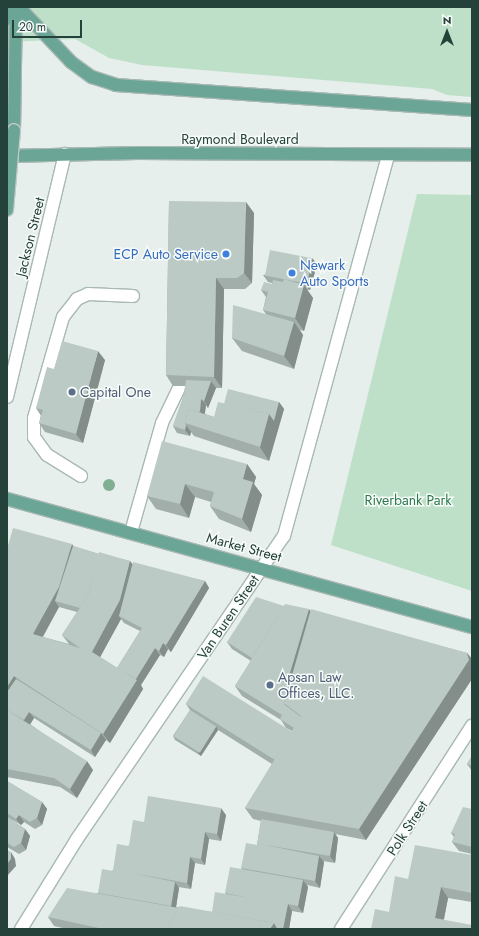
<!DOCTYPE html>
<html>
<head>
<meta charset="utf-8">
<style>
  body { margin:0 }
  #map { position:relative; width:479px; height:936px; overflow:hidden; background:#e6efeb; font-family:Jost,sans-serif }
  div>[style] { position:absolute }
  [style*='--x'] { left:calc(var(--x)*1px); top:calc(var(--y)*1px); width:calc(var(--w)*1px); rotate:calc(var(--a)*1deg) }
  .green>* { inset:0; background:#bfe0c8 }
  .roads { filter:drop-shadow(1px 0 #a8b8b2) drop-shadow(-1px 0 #a8b8b2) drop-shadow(0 1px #a8b8b2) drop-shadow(0 -1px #a8b8b2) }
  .minor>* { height:12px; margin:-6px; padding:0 6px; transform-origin:6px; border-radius:6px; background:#fff }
  .major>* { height:12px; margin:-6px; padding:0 6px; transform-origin:6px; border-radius:6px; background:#6aa596 }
  .bridges { filter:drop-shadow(1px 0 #c2cac8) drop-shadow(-1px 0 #c2cac8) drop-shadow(0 1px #c2cac8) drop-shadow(0 -1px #c2cac8) }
  .major-bridge>* { height:12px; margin:-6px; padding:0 6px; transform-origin:6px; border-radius:6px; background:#6aa596 }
  .trees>* { width:12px; height:12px; margin:-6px; border-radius:50%; background:#80af93 }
  .wall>* { inset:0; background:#a1aea9 }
  .shaded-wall>* { inset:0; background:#838d89 }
  .building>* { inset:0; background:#bbcac4; transform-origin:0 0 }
  .dots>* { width:11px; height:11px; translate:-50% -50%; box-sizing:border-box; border:2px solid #f7fbf9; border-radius:50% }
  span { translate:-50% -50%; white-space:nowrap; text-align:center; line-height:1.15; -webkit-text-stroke:3px #f7fbf9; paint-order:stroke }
  .street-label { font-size:14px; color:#24423a }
  .shop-label { font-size:14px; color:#366cbe }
  .right { translate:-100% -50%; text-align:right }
  .left { translate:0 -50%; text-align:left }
  .service-label { font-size:14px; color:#4e5e75 }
  .park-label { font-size:14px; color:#2d7a4b }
  .frame { position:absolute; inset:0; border:8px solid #24423a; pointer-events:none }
  .north { position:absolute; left:427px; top:12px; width:40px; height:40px; -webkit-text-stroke:3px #f7fbf9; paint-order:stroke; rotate:0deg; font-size:11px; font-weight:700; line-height:16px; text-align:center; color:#24423a }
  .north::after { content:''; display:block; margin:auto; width:14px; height:18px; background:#24423a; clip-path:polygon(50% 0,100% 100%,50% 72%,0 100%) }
  .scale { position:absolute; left:12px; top:20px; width:70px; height:18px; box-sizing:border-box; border:2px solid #24423a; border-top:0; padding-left:5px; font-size:12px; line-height:14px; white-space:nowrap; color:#24423a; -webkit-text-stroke:3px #f7fbf9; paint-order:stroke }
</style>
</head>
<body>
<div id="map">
  <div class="green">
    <i style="clip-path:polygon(7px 7px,472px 7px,472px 97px,447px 95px,432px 89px,142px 65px,109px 58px,75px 39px,7px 42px)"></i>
    <i style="clip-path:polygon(417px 194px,472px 195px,472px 591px,331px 545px)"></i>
  </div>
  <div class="roads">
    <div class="minor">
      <i style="--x:7;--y:397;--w:250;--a:-76.6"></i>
      <i style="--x:81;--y:476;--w:40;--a:-148"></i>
      <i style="--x:47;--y:455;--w:22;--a:-126"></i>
      <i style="--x:34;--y:437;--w:19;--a:-90"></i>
      <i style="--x:34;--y:418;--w:105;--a:-74"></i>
      <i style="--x:63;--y:317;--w:23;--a:-52"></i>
      <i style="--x:77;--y:299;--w:12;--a:-24"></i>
      <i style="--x:88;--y:294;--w:45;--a:2.5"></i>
      <i style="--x:131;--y:532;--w:113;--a:-74.1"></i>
      <i style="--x:162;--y:423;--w:41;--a:-64.1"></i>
      <i style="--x:21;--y:929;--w:106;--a:-58.1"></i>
      <i style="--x:77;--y:839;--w:367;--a:-55.7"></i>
      <i style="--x:284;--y:536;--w:395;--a:-74.7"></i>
      <i style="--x:341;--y:929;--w:242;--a:-57.2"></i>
    </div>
    <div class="major">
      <i style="--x:19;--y:7;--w:76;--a:46.6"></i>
      <i style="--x:71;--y:62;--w:26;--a:36"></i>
      <i style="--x:92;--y:77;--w:25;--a:18"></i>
      <i style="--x:116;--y:85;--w:357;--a:4"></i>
      <i style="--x:7;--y:19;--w:14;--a:-60"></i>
      <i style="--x:14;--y:130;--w:123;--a:-89.1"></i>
      <i style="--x:7;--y:156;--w:130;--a:-1.3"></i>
      <i style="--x:137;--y:153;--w:335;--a:0.3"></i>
      <i style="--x:7;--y:499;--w:482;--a:15.4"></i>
    </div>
  </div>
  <div class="bridges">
    <div class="major-bridge">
      <i style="--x:7;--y:210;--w:80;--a:-85"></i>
    </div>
  </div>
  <div class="trees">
    <i style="left:109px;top:485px"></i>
  </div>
  <div class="wall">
    <i style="clip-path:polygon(169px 201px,254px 213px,252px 283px,245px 289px,224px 289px,222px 388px,216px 388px,208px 408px,206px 405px,205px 414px,214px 417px,224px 404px,279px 402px,284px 409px,269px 461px,194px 436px,191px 432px,190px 436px,177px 433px,173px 426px,184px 395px,185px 386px,173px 386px,166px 375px)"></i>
    <i style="clip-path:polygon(317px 264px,310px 290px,307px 290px,313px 298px,304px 331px,300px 330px,303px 335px,294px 369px,242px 351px,232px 338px,266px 314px,263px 310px,266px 297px,261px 290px,272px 284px,272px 283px,268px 282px,263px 275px)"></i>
    <i style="clip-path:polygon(105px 360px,83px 443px,45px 432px,39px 423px,41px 416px,36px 408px,54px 369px)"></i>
    <i style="clip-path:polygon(247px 464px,256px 477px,254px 484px,262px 495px,251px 532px,219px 519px,210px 506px,211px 502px,195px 497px,189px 518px,156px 509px,147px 496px)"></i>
    <i style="clip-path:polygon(evenodd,73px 546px,99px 554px,130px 561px,132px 564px,205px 581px,209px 588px,171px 652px,168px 649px,164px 657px,160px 655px,141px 685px,143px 689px,110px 743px,106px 740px,95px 757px,34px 718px,30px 724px,93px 770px,77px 798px,60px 787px,7px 777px,7px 549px,73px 546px,59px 607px,77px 612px,62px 635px,69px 644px,43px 637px,59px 607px,73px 546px,121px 619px,124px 623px,140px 631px,117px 668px,100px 657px,121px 619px)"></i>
    <i style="clip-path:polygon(284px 606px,311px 611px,467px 653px,472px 659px,472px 679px,366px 840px,335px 834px,338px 838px,335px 863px,323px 861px,324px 862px,320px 888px,307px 885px,308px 887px,303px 913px,292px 911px,289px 929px,67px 929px,54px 926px,48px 917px,98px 893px,144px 822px,226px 815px,221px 841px,209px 839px,205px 865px,195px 863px,191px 889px,178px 887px,179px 888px,176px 907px,212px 912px,226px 894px,225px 893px,242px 869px,241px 868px,257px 845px,261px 821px,253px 819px,245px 808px,272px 764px,218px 730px,201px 756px,175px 740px,173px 736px,190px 710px,186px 704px,292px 732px,292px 731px,286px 728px,281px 720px,242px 696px,235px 686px,251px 661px,232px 649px,227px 642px)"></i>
    <i style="clip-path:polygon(472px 756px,472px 771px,467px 764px)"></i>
    <i style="clip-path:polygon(7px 781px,42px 802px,47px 809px,42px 825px,35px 829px,24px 822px,21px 825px,7px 817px)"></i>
    <i style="clip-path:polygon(472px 809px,472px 854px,459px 851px,452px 842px,454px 837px,451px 833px)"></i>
    <i style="clip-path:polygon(7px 817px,25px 829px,30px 836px,26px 850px,19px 854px,7px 847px)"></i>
    <i style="clip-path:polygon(472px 855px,472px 902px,448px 898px,444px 919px,389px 912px,408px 879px)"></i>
  </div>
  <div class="shaded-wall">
    <i style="clip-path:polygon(246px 202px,254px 213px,252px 283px,244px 273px)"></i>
    <i style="clip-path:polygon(312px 258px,317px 264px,310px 290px,305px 284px)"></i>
    <i style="clip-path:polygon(216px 278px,224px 289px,222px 388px,214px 377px)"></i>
    <i style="clip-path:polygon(304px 285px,313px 298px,304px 331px,295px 318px)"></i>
    <i style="clip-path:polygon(294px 322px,303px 335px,294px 369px,284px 356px)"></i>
    <i style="clip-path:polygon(98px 351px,105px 360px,83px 443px,76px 434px)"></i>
    <i style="clip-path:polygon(211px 381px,216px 388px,208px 408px,204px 401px)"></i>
    <i style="clip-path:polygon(201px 399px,206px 405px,204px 418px,200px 411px)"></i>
    <i style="clip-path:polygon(279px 402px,284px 409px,269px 461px,260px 447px,269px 414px)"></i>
    <i style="clip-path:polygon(186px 425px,191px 432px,190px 436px,185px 430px)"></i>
    <i style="clip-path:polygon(247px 464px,256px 477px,254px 484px,262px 495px,251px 532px,242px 519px,243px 479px)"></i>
    <i style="clip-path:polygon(185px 484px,195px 497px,189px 518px,180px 504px)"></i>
    <i style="clip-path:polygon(72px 544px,78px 553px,55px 601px,59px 607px,39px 643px,33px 634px)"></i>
    <i style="clip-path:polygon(130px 561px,137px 570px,119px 616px,121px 619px,98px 661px,92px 652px)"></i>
    <i style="clip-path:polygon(205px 581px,209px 588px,171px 652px,166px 645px)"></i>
    <i style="clip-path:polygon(309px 609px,316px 618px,286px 704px,289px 676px)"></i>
    <i style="clip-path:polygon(163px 643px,168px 649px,164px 657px,159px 651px)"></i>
    <i style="clip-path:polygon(155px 648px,160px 655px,141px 685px,143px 689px,110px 743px,103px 734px,135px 680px)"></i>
    <i style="clip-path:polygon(467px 653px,472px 659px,472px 679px,366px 840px,359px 829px)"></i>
    <i style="clip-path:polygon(14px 676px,21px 685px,7px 693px,7px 687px)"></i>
    <i style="clip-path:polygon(29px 712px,34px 718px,28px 728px,23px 721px)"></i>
    <i style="clip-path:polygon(216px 726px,218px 730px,201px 756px,198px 753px)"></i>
    <i style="clip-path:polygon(101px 733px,106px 740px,95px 757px,91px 750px)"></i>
    <i style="clip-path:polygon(87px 761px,93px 770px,77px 798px,70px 789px)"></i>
    <i style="clip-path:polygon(42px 802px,47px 809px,42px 825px,37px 818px)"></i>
    <i style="clip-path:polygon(221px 808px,226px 815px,221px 841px,217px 834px)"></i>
    <i style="clip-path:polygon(19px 815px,24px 822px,21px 825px,16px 819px)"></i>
    <i style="clip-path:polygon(25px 829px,30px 836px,26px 850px,21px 843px)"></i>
    <i style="clip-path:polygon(205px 832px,209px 839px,205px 865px,201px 859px)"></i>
    <i style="clip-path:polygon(334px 832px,338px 838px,335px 863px,330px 856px)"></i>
    <i style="clip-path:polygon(11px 852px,15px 859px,16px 866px,7px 876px,7px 864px)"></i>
    <i style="clip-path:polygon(319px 856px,324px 862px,320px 888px,315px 881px)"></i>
    <i style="clip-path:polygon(190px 857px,195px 863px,191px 889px,187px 883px)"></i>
    <i style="clip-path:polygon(303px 880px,308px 887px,303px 913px,298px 906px)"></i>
    <i style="clip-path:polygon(175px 882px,179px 888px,175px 914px,171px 907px)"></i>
    <i style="clip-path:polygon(441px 887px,448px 898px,442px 929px,435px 918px)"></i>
    <i style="clip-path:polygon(288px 904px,292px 911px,289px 929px,283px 929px)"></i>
    <i style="clip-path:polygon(274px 923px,277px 929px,270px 929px)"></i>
  </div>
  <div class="building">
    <i style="clip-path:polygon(169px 201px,246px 202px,244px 273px,237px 278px,216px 278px,214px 377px,166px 375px)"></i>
    <i style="left:270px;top:250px;width:43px;height:26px;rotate:11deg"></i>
    <i style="clip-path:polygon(284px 279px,304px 285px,295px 318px,263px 310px,268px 292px,261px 290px,264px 282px,272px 284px,273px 280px,283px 282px)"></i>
    <i style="clip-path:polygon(233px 305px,294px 322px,284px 356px,232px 338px)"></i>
    <i style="clip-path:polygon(62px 341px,98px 351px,76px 434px,39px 423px,43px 410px,36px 408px,47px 367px,54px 369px)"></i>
    <i style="clip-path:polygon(186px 380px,211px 381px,204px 401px,201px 399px,200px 411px,198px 412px,188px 409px,185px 423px,186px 425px,185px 430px,173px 426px,184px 395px)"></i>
    <i style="clip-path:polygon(228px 389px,279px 402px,274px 421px,269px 414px,224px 404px)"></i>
    <i style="clip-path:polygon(218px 402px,269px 414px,260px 447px,185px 423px,188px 409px,214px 417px)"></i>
    <i style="clip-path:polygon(162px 441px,247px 464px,243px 479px,253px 482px,242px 519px,210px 506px,214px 492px,185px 484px,180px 504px,147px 496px)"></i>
    <i style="clip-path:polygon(13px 528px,72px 544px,59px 587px,33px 634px,80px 648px,62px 635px,89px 594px,99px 552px,130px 561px,120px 600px,92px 652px,137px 680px,103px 734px,14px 676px,7px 687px,7px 549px)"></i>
    <i style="clip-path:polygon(73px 546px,99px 554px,89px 594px,80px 608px,55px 601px)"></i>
    <i style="clip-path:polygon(133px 562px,205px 581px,166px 645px,163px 643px,159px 651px,155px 648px,136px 679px,117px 668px,142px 628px,119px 616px)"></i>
    <i style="clip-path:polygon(256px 597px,284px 606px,252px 658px,227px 642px)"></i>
    <i style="clip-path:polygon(285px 604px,309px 609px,289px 676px,291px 677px,284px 703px,285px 705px,301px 717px,294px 728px,280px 719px,282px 715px,235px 686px)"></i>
    <i style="clip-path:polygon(311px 609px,467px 653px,469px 660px,359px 829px,245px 808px,301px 716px,284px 703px)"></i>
    <i style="left:203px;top:676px;width:105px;height:33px;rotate:32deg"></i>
    <i style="clip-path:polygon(16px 679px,101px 733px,91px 750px,29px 712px,24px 720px,7px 710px,7px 692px)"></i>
    <i style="clip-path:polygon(7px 710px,87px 761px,70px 789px,54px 778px,7px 769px)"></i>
    <i style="left:190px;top:710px;width:31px;height:31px;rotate:32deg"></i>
    <i style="clip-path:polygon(472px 756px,472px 766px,467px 764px)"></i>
    <i style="clip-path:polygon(7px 781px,42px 802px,37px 818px,30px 822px,19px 815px,16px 819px,7px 813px)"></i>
    <i style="clip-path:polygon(148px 796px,221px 808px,217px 834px,205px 832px,201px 859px,190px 857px,187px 883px,132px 873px,175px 882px,171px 906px,98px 893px,102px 869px,113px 871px,117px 844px,129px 846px,133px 820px,144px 822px)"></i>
    <i style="clip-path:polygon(463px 807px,472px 809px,472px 847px,452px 842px,455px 834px,451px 833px)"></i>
    <i style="clip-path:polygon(7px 817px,25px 829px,21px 843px,14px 847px,7px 843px)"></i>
    <i style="clip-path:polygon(261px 819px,334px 832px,330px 856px,260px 844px,319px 856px,315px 881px,241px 868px,246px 843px,257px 845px)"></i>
    <i style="clip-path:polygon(415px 845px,472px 855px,472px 893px,441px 887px,435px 918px,472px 925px,472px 929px,371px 929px,375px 909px,389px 912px,395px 876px,408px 879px)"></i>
    <i style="clip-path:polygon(7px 850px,11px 852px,11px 859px,7px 864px)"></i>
    <i style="clip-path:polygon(230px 867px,303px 880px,298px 906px,288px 904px,283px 929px,277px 928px,274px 923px,212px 912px,215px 892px,249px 898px,225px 893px)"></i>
    <i style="clip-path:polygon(67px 888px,179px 908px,166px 929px,103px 929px,48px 917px)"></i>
    <i style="clip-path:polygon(180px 906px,274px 923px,270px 929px,166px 929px)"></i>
  </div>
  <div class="dots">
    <i style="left:226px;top:254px;background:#3f7fe0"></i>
    <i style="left:292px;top:273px;background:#3f7fe0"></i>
    <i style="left:72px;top:392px;background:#5c6f8a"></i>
    <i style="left:270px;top:685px;background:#5c6f8a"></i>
  </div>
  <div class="street-label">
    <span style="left:240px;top:139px">Raymond Boulevard</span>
    <span style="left:30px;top:237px;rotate:-76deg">Jackson Street</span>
    <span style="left:244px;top:547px;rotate:15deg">Market Street</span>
    <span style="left:228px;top:617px;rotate:-56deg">Van Buren Street</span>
    <span style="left:407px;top:828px;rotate:-57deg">Polk Street</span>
  </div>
  <div class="shop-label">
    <span class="right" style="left:218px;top:254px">ECP Auto Service</span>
    <span class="left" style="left:300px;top:273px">Newark<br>Auto Sports</span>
  </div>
  <div class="service-label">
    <span class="left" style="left:80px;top:392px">Capital One</span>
    <span class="left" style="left:278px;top:685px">Apsan Law<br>Offices, LLC.</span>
  </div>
  <div class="park-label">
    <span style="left:408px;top:500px">Riverbank Park</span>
  </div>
  <div class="frame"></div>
  <div class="north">N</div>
  <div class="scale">20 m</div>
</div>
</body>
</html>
